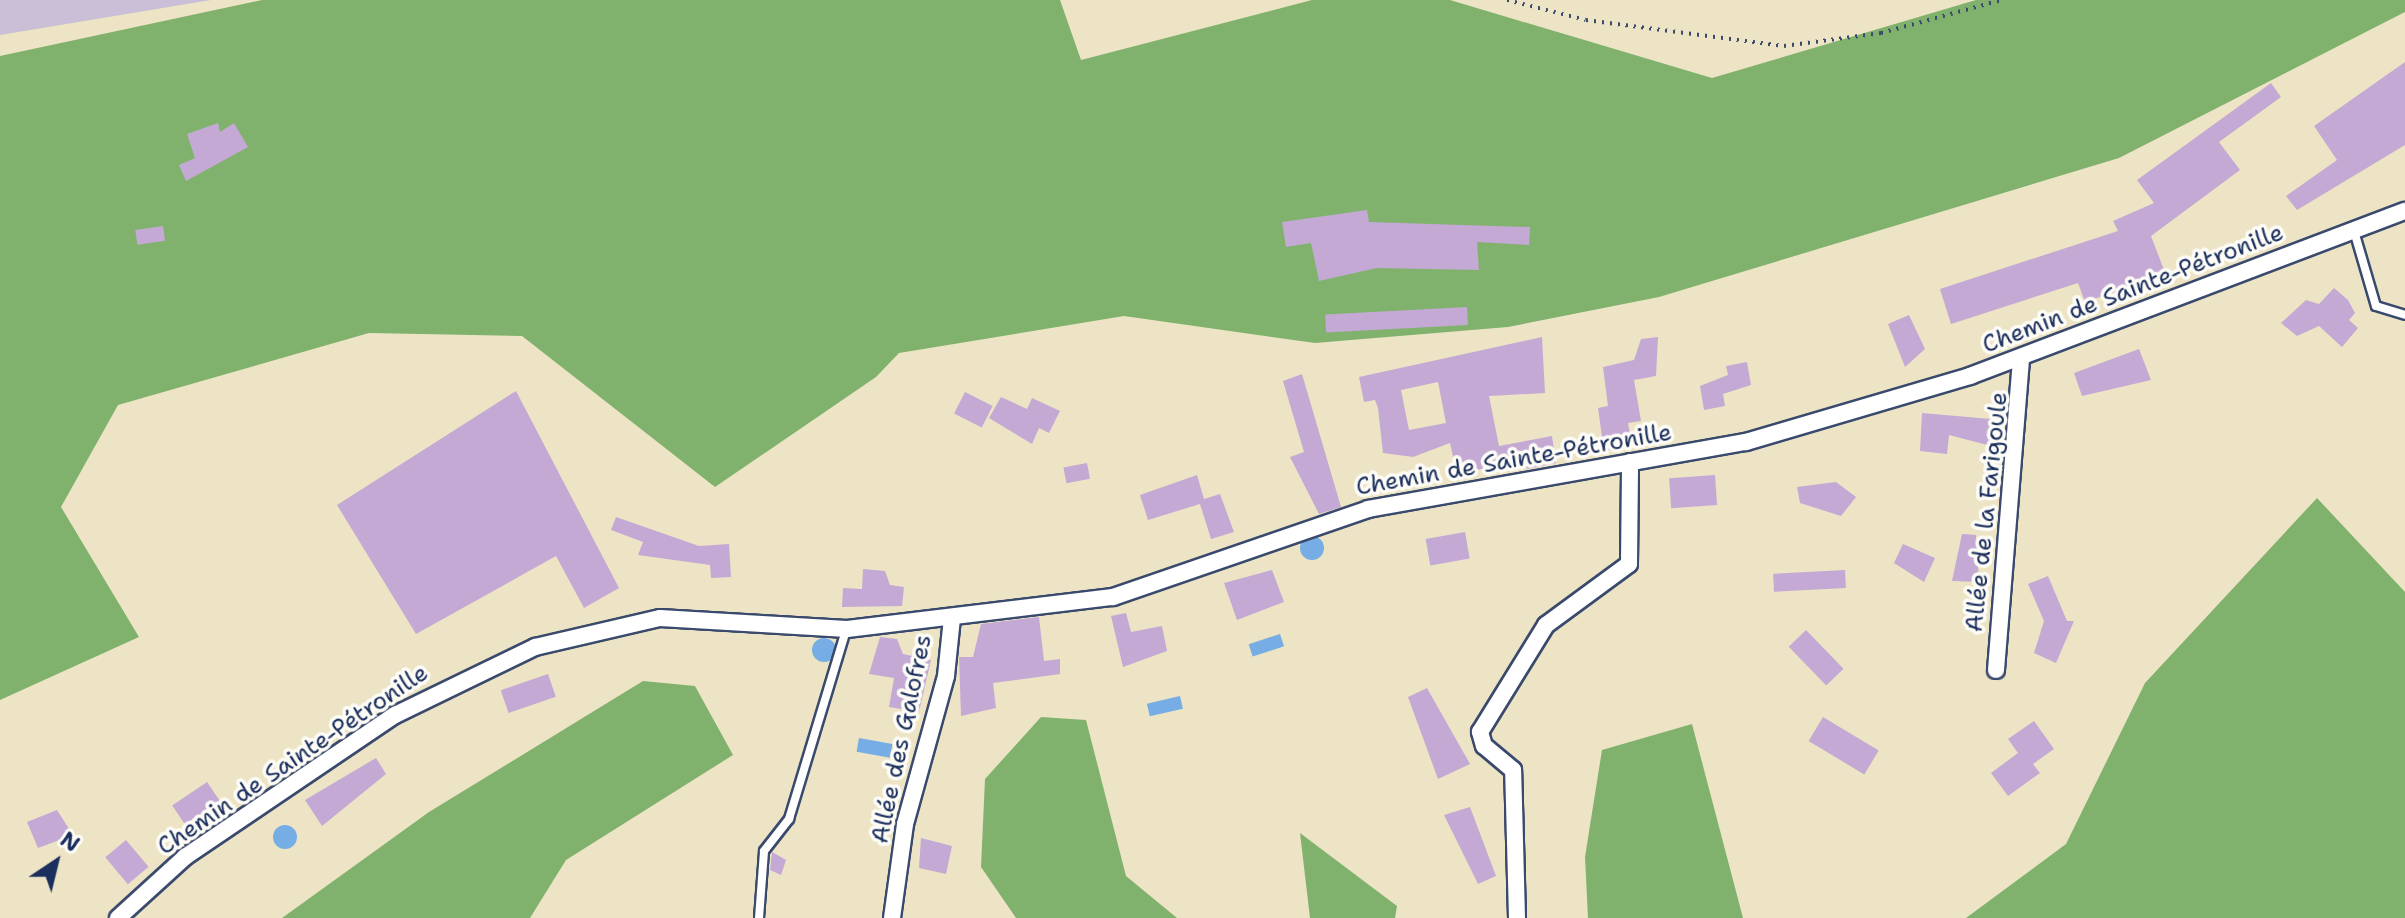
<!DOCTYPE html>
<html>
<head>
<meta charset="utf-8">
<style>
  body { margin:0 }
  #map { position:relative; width:2405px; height:918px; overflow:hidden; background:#ede4c5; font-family:"Shantell Sans",sans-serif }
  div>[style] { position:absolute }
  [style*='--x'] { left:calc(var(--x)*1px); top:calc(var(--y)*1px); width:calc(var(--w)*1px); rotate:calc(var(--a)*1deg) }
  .industrial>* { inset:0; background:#cabfd6 }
  .forest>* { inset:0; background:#80b26e }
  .water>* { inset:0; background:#76ade5; transform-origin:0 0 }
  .round { border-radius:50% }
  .building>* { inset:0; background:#c3a9d4; transform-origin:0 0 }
  .path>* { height:4px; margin-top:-2px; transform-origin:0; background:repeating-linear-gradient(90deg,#3a4a6d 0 2px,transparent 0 8px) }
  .roads { filter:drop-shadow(2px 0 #3a4a6d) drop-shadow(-2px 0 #3a4a6d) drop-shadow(0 2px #3a4a6d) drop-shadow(0 -2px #3a4a6d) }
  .service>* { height:8px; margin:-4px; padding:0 4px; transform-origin:4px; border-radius:4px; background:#fff }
  .minor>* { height:16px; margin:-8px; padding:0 8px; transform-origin:8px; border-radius:8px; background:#fff }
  span { translate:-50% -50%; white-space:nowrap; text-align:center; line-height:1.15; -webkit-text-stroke:7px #fdfcf7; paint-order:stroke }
  .street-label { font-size:24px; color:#1b2f5e }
  .north { position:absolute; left:16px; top:822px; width:80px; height:80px; -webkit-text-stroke:6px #fdfcf7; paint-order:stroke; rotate:35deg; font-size:22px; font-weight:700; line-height:32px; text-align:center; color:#1b2f5e }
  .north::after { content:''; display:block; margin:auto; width:28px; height:36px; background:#1b2f5e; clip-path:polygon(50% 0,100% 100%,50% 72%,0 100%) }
</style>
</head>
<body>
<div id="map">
  <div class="industrial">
    <i style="clip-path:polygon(0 0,211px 0,0 35px)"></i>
  </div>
  <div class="forest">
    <i style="clip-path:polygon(262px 0,1060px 0,1081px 60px,1312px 0,1450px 0,1712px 78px,1976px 0,2405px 0,2405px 12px,2119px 158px,1659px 297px,1508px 327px,1315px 343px,1124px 316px,899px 353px,876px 377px,715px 487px,522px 336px,369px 333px,118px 405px,61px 507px,139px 637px,0 700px,0 56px)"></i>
    <i style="clip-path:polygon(2317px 498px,2405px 592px,2405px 918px,1966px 918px,2066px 844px,2145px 683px)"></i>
    <i style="clip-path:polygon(643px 681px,695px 686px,733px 755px,566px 860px,530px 918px,282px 918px,429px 812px)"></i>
    <i style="clip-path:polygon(1041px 717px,1086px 720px,1126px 876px,1177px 918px,1016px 918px,981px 867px,985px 779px)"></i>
    <i style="clip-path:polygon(1692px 724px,1743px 918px,1588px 918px,1585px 857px,1602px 750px)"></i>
    <i style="clip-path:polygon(1300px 833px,1397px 906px,1395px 918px,1310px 918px)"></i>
  </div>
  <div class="water">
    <i class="round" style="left:1300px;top:536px;width:24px;height:24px"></i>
    <i style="left:1280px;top:634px;width:13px;height:33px;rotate:72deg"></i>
    <i class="round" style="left:812px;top:638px;width:24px;height:24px"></i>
    <i style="left:1180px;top:696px;width:13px;height:34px;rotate:77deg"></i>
    <i style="left:859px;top:738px;width:34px;height:14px;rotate:10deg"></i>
    <i class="round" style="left:273px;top:825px;width:24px;height:24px"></i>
  </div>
  <div class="building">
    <i style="clip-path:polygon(2405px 62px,2405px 145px,2297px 210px,2286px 196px,2337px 160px,2314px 126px)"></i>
    <i style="clip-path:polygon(2271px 83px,2281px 97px,2219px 142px,2240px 170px,2151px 236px,2166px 275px,2085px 302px,2078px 283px,1951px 324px,1940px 289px,2118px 231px,2113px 221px,2154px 203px,2137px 180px)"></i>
    <i style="clip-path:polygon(218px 123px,220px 132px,234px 123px,248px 147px,186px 181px,179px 165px,195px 158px,187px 134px)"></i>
    <i style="clip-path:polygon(1367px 210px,1369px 222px,1530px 227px,1529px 245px,1477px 242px,1479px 270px,1377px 268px,1319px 281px,1311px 243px,1286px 247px,1282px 222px)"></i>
    <i style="left:163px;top:226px;width:15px;height:28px;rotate:82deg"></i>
    <i style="clip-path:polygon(2334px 288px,2348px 300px,2355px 313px,2349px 320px,2358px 328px,2342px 347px,2319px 326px,2297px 336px,2281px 323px,2306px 300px,2319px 304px)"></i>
    <i style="left:1467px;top:307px;width:18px;height:142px;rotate:87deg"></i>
    <i style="clip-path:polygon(1909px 315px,1925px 349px,1905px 367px,1888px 324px)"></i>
    <i style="clip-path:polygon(evenodd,1542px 337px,1545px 393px,1489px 396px,1499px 446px,1552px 436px,1556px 463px,1527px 469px,1525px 460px,1457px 474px,1450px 443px,1413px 457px,1383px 453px,1378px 408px,1375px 400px,1364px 402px,1359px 377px,1542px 337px,1438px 382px,1446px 423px,1409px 430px,1401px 390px,1438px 382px)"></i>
    <i style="clip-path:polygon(1658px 337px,1656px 376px,1634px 380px,1641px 421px,1628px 423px,1632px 446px,1604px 451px,1598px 408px,1608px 406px,1603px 367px,1634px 360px,1641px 339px)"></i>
    <i style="clip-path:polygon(2139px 349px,2151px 380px,2082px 396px,2074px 373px)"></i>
    <i style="clip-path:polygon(1747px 362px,1751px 385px,1723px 394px,1725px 406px,1704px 410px,1700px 386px,1728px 375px,1726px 366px)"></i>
    <i style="clip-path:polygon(1302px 374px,1341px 507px,1319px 514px,1290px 457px,1304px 452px,1283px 381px)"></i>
    <i style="clip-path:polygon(516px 391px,619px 588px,584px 608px,556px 556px,416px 634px,337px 505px)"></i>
    <i style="left:965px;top:392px;width:31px;height:24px;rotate:27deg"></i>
    <i style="clip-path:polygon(1001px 397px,1027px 409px,1032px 398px,1060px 411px,1049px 433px,1039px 428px,1032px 444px,989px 418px)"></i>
    <i style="clip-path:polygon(1922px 413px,2002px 420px,1999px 448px,1949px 435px,1947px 454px,1920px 451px)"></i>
    <i style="left:1087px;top:463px;width:16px;height:24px;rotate:79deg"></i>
    <i style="clip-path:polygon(1197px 475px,1204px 499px,1220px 494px,1234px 532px,1211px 539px,1200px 504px,1148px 520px,1140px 495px)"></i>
    <i style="left:1715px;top:475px;width:30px;height:46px;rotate:86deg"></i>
    <i style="clip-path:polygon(1836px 482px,1856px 497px,1841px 516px,1800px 503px,1797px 487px)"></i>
    <i style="clip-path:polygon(616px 517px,699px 546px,729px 544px,731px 577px,711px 578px,710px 565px,638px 555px,643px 542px,611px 530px)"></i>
    <i style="left:1465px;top:532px;width:27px;height:40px;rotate:80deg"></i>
    <i style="clip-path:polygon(1962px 534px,1976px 535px,1979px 582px,1952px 581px)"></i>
    <i style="clip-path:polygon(1903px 544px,1935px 558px,1924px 582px,1894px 563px)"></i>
    <i style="clip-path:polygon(863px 569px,885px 571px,890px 585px,904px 587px,902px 606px,842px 607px,843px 588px,862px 589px)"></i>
    <i style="clip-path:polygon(1272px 570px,1284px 602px,1237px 620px,1224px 583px)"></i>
    <i style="left:1845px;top:570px;width:18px;height:72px;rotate:87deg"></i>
    <i style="clip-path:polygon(2048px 576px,2067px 621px,2074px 621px,2056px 663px,2034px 653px,2044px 621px,2028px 584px)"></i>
    <i style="clip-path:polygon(1126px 613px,1131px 632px,1162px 626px,1167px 651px,1123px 667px,1111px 616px)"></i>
    <i style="clip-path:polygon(1039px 617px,1044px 661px,1060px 659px,1060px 674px,993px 683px,996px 708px,961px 716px,959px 657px,973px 657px,981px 624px)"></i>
    <i style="left:1806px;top:630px;width:54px;height:24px;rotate:46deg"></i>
    <i style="clip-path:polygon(880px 637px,897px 639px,903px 654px,931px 660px,919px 712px,889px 707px,894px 678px,869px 674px)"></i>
    <i style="left:548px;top:674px;width:24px;height:50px;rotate:71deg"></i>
    <i style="clip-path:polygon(1427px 688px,1470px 764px,1438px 779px,1408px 697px)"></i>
    <i style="left:1823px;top:717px;width:65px;height:28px;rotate:31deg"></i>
    <i style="clip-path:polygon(2034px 721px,2054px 749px,2033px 764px,2040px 773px,2008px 796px,1991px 773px,2018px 753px,2008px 739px)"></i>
    <i style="clip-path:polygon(376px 758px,386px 774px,322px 826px,305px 800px)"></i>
    <i style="left:207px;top:782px;width:23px;height:42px;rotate:56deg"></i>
    <i style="clip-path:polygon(1470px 807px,1496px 876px,1478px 884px,1444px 815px)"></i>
    <i style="clip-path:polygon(57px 810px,73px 835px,38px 848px,27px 822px)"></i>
    <i style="clip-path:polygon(921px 838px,952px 846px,946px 874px,919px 868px)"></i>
    <i style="left:126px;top:840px;width:35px;height:27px;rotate:50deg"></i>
    <i style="clip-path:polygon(772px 852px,786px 860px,781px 875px,770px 870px)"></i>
  </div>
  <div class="path">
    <i style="--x:1507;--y:0;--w:81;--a:14.2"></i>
    <i style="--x:1586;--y:20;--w:200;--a:7.5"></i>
    <i style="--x:1784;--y:46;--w:98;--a:-7.6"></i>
    <i style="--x:1881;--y:33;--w:125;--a:-15.3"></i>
  </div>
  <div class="roads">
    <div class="service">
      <i style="--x:2354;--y:231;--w:78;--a:73.7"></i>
      <i style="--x:2376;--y:306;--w:30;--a:17"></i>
      <i style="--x:759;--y:918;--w:67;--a:-85.7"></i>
      <i style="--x:764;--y:851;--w:41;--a:-52"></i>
      <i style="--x:789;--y:819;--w:197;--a:-73.2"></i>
    </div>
    <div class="minor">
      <i style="--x:1996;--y:670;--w:311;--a:-85.4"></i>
      <i style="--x:118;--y:918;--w:91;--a:-42.3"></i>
      <i style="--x:185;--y:857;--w:254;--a:-34.1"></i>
      <i style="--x:395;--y:715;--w:156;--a:-25.9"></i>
      <i style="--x:535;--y:647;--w:128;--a:-13.1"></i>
      <i style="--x:660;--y:618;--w:187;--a:3.4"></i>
      <i style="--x:847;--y:629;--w:268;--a:-6.9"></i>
      <i style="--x:1113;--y:597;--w:270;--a:-19"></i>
      <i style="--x:1368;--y:509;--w:384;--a:-10.1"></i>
      <i style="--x:1746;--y:442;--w:234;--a:-16.4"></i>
      <i style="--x:1970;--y:376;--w:465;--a:-20.8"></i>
      <i style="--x:892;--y:918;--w:95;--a:-82.1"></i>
      <i style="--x:905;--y:824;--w:154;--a:-74.5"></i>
      <i style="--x:946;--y:676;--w:58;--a:-84.1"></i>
      <i style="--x:1517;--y:918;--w:148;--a:-91.5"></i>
      <i style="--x:1513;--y:770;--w:38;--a:-140"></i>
      <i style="--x:1484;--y:746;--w:15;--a:-106"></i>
      <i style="--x:1480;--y:732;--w:126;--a:-58.3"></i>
      <i style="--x:1546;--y:625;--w:103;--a:-36.3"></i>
      <i style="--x:1629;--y:564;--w:102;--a:-89.4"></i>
    </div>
  </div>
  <div class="street-label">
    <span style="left:2133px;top:289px;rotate:-21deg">Chemin de Sainte-Pétronille</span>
    <span style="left:1514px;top:460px;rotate:-10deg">Chemin de Sainte-Pétronille</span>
    <span style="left:1987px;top:512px;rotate:-84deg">Allée de la Farigoule</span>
    <span style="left:902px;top:739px;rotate:-78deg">Allée des Galofres</span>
    <span style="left:293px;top:760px;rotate:-34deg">Chemin de Sainte-Pétronille</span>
  </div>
  <div class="north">N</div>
</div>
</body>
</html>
